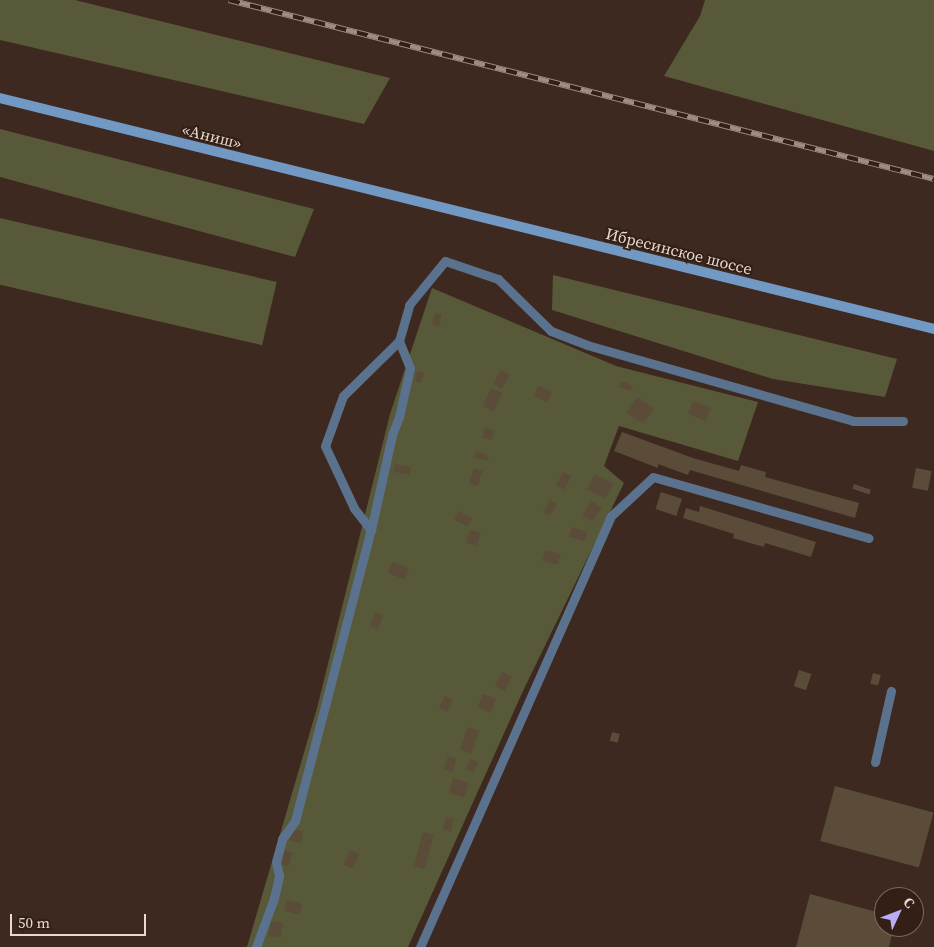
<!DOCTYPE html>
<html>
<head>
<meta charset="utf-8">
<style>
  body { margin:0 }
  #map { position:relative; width:934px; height:947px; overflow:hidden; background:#3d291f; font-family:"Source Serif 4",serif }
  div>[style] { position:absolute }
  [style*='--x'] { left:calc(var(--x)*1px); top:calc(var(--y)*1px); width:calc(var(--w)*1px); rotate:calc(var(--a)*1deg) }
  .green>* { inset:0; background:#575938; transform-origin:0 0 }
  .building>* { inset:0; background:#5a4c39; transform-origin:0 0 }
  .service>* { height:9px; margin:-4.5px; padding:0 4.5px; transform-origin:4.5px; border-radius:4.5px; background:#5b728e }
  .secondary>* { height:10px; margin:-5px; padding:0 5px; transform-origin:5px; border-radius:5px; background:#7298c4 }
  .rail>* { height:5.5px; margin-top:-2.75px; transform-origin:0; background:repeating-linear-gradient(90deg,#331f15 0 11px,#9d8d85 0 22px); box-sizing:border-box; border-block:1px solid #9d8d85 }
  span { translate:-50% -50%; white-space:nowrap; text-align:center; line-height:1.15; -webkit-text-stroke:4px #331f15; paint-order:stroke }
  .street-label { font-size:16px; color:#e7dad3 }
  .north { position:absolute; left:874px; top:887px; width:50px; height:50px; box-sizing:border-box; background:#331f15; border:1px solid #7b6a61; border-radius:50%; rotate:47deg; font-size:14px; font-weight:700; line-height:20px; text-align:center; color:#e7dad3 }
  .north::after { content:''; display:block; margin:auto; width:18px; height:22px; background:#bbaaf6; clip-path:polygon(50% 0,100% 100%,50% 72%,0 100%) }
  .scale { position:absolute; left:10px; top:914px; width:136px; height:22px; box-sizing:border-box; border:2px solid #e7dad3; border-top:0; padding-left:6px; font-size:15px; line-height:18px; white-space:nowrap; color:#e7dad3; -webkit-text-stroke:4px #331f15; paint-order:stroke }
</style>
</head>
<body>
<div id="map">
  <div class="green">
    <i style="clip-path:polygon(0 0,75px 0,390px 78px,364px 124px,0 40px)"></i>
    <i style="clip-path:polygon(705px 0,934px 0,934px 151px,664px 76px,700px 16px)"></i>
    <i style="clip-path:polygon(0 129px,314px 209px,295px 257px,0 177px)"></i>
    <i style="left:0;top:218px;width:284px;height:65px;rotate:13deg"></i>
    <i style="clip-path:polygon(553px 275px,897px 359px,885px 397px,773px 379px,552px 310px)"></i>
    <i style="clip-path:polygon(432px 288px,616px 366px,758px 402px,738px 461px,619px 426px,604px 466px,624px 483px,523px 691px,408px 947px,247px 947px,317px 708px,390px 414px)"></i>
  </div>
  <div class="building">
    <i style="clip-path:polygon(436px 313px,442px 315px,439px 326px,432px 324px)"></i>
    <i style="left:501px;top:370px;width:10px;height:16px;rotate:29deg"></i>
    <i style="clip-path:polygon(417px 371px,424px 373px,421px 383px,415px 381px)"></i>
    <i style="clip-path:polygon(621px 381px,633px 386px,631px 391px,619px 387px)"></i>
    <i style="left:538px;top:386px;width:15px;height:11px;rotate:23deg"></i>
    <i style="left:491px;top:388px;width:12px;height:20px;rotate:24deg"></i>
    <i style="left:637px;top:397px;width:20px;height:19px;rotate:33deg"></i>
    <i style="left:693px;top:401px;width:19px;height:14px;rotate:21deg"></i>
    <i style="left:485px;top:428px;width:10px;height:10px;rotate:17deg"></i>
    <i style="clip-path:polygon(622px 432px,693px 458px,739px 471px,741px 465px,766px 472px,765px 477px,859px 503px,855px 518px,690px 470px,688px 475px,658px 464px,658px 468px,614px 451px)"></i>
    <i style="clip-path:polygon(476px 451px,489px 456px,487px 461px,474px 457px)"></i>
    <i style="left:395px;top:464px;width:16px;height:8px;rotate:11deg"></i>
    <i style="left:474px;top:468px;width:9px;height:16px;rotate:18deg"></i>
    <i style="left:916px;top:468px;width:16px;height:20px;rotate:11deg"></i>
    <i style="left:563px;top:472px;width:9px;height:15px;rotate:27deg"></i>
    <i style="left:595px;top:474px;width:21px;height:17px;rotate:28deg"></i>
    <i style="left:854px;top:484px;width:18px;height:5px;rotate:19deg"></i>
    <i style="left:661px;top:492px;width:22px;height:18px;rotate:18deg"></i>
    <i style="left:550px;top:500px;width:8px;height:14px;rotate:30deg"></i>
    <i style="left:592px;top:501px;width:12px;height:17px;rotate:35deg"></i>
    <i style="clip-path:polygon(700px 506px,816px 542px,811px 557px,765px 543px,764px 547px,733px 538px,734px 534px,683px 518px,686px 508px,699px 512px)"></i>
    <i style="left:459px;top:511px;width:15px;height:10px;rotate:28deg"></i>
    <i style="left:572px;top:527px;width:16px;height:10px;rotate:18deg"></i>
    <i style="left:470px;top:530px;width:11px;height:13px;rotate:15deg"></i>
    <i style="left:545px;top:550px;width:16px;height:11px;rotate:14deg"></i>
    <i style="left:392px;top:562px;width:18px;height:12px;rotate:19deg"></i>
    <i style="left:375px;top:612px;width:9px;height:15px;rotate:21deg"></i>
    <i style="left:799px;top:670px;width:13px;height:17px;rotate:18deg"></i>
    <i style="left:502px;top:672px;width:11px;height:16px;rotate:27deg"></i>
    <i style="left:873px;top:673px;width:8px;height:11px;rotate:14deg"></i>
    <i style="left:483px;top:694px;width:14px;height:15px;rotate:21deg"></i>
    <i style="left:445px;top:696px;width:9px;height:13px;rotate:27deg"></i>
    <i style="left:468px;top:727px;width:12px;height:24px;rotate:20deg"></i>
    <i style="left:612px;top:732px;width:8px;height:9px;rotate:14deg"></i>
    <i style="left:448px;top:756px;width:9px;height:14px;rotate:18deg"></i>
    <i style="clip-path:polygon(471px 759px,478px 762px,474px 772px,466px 769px)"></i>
    <i style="left:453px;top:778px;width:16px;height:16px;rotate:15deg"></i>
    <i style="left:835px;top:786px;width:102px;height:57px;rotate:15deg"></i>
    <i style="left:446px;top:817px;width:8px;height:13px;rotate:14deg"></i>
    <i style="left:292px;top:829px;width:11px;height:12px;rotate:10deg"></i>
    <i style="left:423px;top:832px;width:11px;height:35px;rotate:15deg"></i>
    <i style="left:283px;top:850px;width:10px;height:14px;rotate:17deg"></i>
    <i style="left:350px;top:850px;width:10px;height:16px;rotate:24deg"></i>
    <i style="clip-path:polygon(810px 894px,884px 914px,884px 927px,894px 927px,889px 947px,796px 947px)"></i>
    <i style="left:287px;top:900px;width:16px;height:11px;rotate:15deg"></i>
    <i style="left:271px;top:921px;width:12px;height:15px;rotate:9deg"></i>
  </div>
  <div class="service">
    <i style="--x:371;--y:530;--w:28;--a:-128"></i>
    <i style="--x:354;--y:508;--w:68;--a:-115.1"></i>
    <i style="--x:325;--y:446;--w:53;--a:-70.2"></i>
    <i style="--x:343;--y:396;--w:78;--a:-44.5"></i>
    <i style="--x:399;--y:341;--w:37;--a:-74"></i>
    <i style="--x:409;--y:305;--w:57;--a:-50.7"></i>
    <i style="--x:445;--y:261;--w:56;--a:18.8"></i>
    <i style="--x:498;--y:279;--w:74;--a:44.5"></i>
    <i style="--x:551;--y:331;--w:39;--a:21"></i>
    <i style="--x:587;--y:345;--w:277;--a:15.9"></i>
    <i style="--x:853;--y:421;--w:50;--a:0"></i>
    <i style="--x:875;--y:762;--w:73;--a:-77.3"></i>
    <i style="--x:256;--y:947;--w:52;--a:-69.8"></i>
    <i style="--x:274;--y:898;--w:23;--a:-77"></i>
    <i style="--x:279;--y:876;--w:14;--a:-102"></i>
    <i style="--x:276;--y:862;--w:24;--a:-75"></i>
    <i style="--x:282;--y:839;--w:22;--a:-54"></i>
    <i style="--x:295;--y:821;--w:301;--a:-75.4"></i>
    <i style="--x:371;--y:530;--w:97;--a:-77.5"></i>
    <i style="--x:392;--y:435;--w:19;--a:-69"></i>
    <i style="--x:399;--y:417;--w:50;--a:-77.3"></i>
    <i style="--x:410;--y:368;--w:29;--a:-112"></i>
    <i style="--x:420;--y:947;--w:471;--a:-66.1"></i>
    <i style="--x:611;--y:516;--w:57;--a:-42.9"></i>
    <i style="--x:653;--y:477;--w:224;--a:15.8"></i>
  </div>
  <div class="secondary">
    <i style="--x:0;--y:98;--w:962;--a:13.89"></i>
  </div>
  <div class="rail">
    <i style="--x:229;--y:0;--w:727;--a:14.25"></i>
  </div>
  <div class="street-label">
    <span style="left:212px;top:136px;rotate:14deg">«Аниш»</span>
    <span style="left:679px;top:251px;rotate:14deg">Ибресинское шоссе</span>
  </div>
  <div class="north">С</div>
  <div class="scale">50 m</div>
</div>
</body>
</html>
